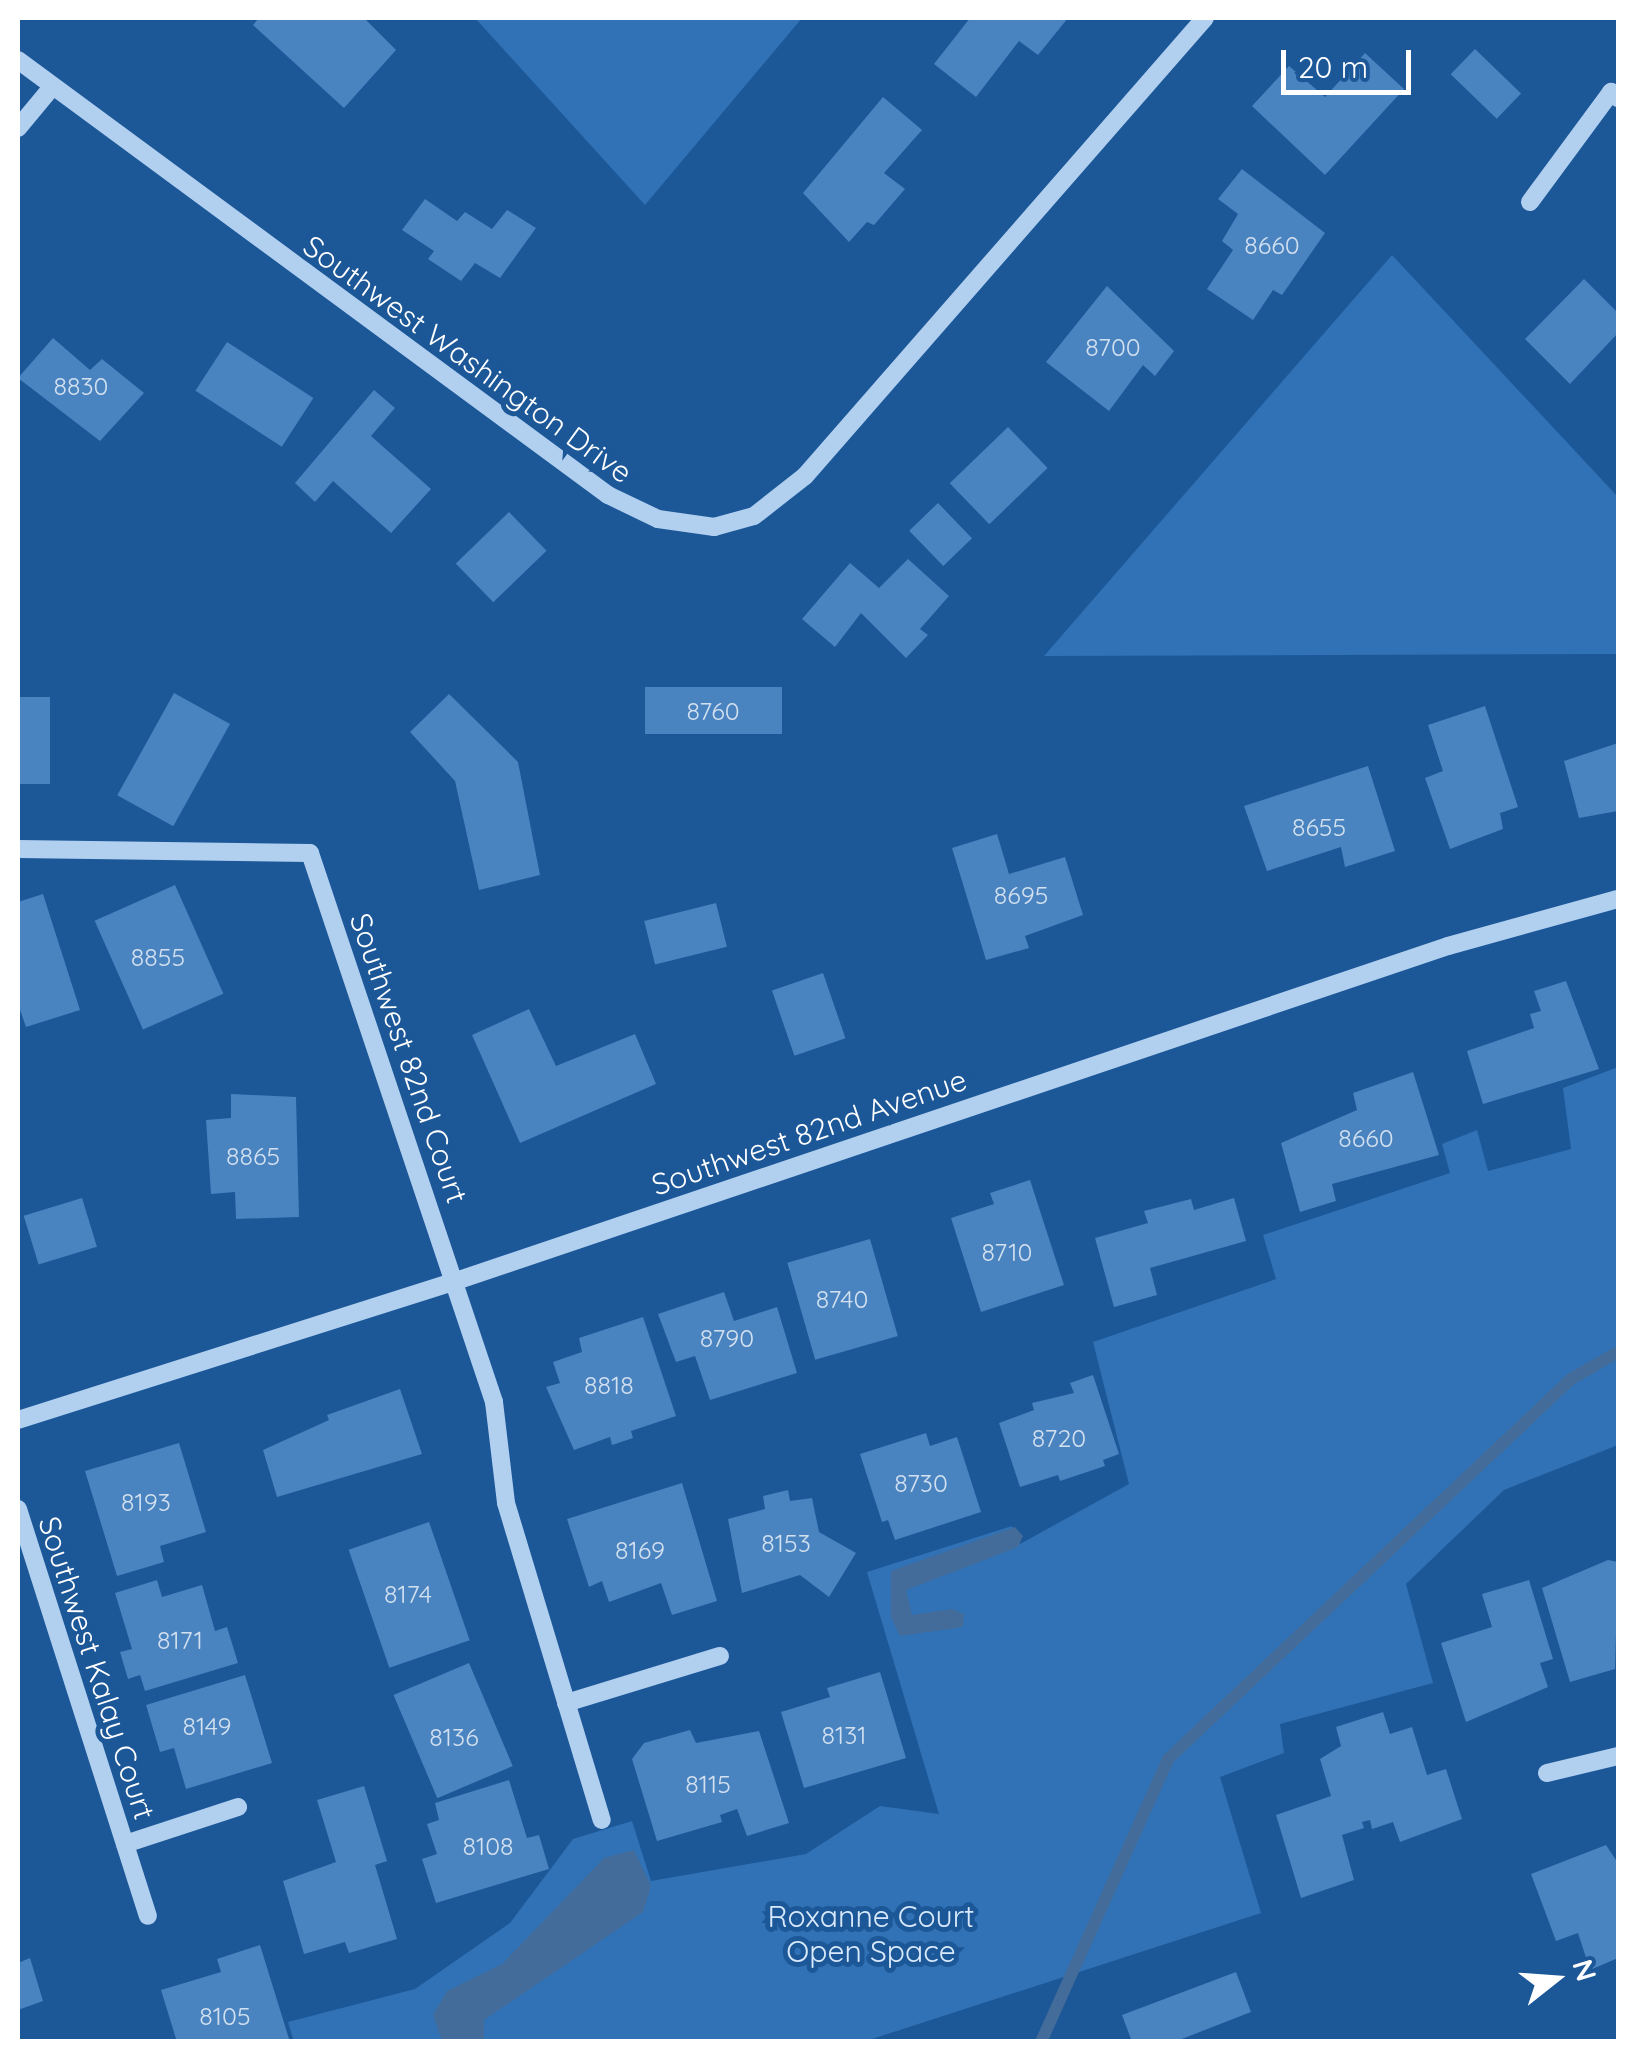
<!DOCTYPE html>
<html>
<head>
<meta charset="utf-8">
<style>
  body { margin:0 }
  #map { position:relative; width:1636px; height:2059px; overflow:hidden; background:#1c5798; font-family:Quicksand,sans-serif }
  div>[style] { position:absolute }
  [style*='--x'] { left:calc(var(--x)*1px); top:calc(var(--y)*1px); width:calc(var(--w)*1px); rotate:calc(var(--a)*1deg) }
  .green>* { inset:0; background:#3072b5 }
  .water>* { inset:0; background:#436c9a }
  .stream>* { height:12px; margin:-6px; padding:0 6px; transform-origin:6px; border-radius:6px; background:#436c9a }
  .building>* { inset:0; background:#4983c0; transform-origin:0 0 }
  .minor>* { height:18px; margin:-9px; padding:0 9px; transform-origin:9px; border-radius:9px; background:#b1d0f0 }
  span { translate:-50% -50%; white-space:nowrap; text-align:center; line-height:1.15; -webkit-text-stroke:10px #1c5798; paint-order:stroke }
  .number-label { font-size:25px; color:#d2e0ef }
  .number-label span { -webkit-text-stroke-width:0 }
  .street-label { font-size:30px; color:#fff }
  .park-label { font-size:30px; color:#d8e9fb }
  .frame { position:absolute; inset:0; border:20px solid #fff; pointer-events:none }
  .north { position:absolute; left:1506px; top:1929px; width:100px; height:100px; -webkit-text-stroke:8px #1c5798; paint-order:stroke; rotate:73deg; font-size:28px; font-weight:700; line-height:40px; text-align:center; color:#fff }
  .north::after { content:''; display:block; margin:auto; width:35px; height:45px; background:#fff; clip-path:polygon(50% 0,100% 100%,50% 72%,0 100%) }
  .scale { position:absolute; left:1281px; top:50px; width:130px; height:45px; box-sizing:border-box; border:5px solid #fff; border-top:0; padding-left:12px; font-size:30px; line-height:35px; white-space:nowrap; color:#fff; -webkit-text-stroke:8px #1c5798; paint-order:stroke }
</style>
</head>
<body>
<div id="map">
  <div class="green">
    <i style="clip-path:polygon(475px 18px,802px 18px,645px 205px)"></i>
    <i style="clip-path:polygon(1392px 255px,1618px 497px,1618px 654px,1044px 656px)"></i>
    <i style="clip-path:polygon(1618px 1067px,1618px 1445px,1504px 1490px,1406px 1584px,1433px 1683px,1280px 1724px,1284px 1753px,1220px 1777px,1261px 1913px,866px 2041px,294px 2042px,288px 2022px,415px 1989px,510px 1923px,573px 1839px,632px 1821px,651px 1881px,806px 1854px,880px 1806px,939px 1814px,867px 1572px,1012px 1526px,1020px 1544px,1129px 1484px,1093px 1342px,1276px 1279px,1263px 1235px,1450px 1173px,1442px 1144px,1477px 1130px,1488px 1171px,1571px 1149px,1563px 1088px)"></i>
  </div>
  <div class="water">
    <i style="clip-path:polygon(1015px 1527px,1023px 1536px,1018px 1547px,906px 1590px,912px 1615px,952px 1609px,964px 1614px,963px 1627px,900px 1636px,891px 1617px,891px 1571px)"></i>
    <i style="clip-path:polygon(634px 1850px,651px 1886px,643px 1912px,484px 2020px,484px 2041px,442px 2041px,433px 2015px,447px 1991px,502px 1964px,604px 1858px)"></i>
  </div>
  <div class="stream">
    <i style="--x:1041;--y:2042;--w:310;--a:-65.8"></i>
    <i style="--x:1168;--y:1759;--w:554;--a:-43.32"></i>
    <i style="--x:1571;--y:1379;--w:54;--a:-29.9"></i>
  </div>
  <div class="building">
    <i style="clip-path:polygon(259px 18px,364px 18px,396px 50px,344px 108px,253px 25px)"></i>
    <i style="clip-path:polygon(970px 18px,1068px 18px,1038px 55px,1019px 41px,976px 97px,934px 64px)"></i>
    <i style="left:1475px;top:49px;width:64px;height:35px;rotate:44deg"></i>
    <i style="clip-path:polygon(1365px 53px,1404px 89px,1325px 175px,1252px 106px,1289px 66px,1325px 97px)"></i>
    <i style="clip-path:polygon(883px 97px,922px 130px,884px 173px,905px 189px,874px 225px,867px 222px,849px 242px,803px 193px)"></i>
    <i style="clip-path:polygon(1242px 169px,1325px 233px,1282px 295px,1273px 290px,1253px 320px,1207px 289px,1233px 250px,1222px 241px,1238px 214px,1218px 199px)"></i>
    <i style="clip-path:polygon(425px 199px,457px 221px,465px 212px,492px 229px,507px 210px,536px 228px,500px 278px,475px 263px,461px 281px,428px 259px,434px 251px,402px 230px)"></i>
    <i style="clip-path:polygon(1584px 279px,1618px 313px,1618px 333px,1570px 384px,1525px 339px)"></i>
    <i style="clip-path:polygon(1107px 286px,1174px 351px,1155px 376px,1143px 365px,1109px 411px,1046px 362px)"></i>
    <i style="clip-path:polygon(53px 338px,90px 370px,102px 359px,144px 393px,100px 441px,18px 378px)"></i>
    <i style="left:227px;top:342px;width:103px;height:58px;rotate:33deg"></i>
    <i style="clip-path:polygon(374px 390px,395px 408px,371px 436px,431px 489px,391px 533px,333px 481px,315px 502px,295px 483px)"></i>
    <i style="left:1008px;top:427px;width:57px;height:81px;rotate:46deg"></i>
    <i style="left:938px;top:503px;width:49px;height:40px;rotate:46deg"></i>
    <i style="left:509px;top:512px;width:54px;height:74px;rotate:46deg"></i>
    <i style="clip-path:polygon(908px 559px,949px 596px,920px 629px,928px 635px,906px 658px,861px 613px,835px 647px,802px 619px,850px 563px,879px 588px)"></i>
    <i style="left:645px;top:687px;width:137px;height:47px"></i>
    <i style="left:174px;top:693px;width:64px;height:117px;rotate:29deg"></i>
    <i style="clip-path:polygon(449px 694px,518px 762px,540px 875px,479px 890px,455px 781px,410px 732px)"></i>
    <i style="left:18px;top:697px;width:32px;height:87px"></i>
    <i style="clip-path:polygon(1485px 706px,1518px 807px,1500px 813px,1503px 829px,1450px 849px,1425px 778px,1443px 771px,1428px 725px)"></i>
    <i style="clip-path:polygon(1618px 743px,1618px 811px,1579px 818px,1564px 761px)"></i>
    <i style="clip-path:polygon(1368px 766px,1395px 851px,1345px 867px,1341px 847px,1267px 871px,1244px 806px)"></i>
    <i style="clip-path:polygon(997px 834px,1009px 874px,1065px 857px,1083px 915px,1025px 936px,1029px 948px,986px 960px,952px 848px)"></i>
    <i style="left:175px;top:885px;width:119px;height:88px;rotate:66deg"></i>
    <i style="clip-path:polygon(43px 894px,80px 1010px,26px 1027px,18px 1004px,18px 902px)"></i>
    <i style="left:716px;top:903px;width:45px;height:74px;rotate:76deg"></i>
    <i style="left:823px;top:973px;width:69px;height:54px;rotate:71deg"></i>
    <i style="clip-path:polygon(1566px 981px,1599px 1069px,1483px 1104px,1467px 1051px,1534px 1028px,1530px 1014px,1541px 1011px,1534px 991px)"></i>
    <i style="clip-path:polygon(529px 1009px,556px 1066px,635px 1034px,656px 1084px,520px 1143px,472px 1035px)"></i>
    <i style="clip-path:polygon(1413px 1072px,1439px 1155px,1332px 1184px,1336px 1201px,1300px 1212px,1281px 1143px,1357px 1110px,1353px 1093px)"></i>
    <i style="clip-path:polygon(231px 1094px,296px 1097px,299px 1217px,236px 1219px,235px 1192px,211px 1194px,206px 1120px,231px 1118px)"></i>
    <i style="clip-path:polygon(1030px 1180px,1064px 1285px,981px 1312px,951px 1218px,994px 1204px,990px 1193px)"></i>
    <i style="left:82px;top:1198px;width:51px;height:61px;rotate:73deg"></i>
    <i style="clip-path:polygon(1234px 1198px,1246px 1241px,1150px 1268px,1157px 1295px,1114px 1307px,1095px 1238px,1148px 1223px,1144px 1211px,1191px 1199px,1194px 1210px)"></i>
    <i style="left:870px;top:1239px;width:101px;height:86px;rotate:74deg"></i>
    <i style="clip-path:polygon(724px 1292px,734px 1321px,777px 1307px,797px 1373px,710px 1400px,695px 1356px,676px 1362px,658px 1314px)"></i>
    <i style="clip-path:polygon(643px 1317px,676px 1416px,631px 1431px,633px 1438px,612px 1445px,610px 1437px,574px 1450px,546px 1387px,560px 1383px,553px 1362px,582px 1352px,579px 1338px)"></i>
    <i style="clip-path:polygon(1093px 1375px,1119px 1454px,1103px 1460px,1105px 1466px,1060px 1481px,1058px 1475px,1020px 1487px,999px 1423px,1034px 1410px,1032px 1403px,1074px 1393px,1070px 1383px)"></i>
    <i style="clip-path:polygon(400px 1389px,422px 1454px,277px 1497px,263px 1450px,329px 1420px,327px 1415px)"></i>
    <i style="clip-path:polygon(926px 1433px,930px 1446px,957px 1437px,981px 1512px,895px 1540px,888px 1520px,882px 1522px,860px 1454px)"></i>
    <i style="clip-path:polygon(179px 1443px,206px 1532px,160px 1546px,164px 1562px,117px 1576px,85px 1471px)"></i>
    <i style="clip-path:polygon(682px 1483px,717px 1601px,672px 1615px,661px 1583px,609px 1602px,602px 1581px,589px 1587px,567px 1519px)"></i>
    <i style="clip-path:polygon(788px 1490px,790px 1501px,812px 1498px,819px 1532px,856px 1553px,829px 1597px,800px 1575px,742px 1593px,728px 1519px,765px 1509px,763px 1496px)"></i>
    <i style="left:429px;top:1522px;width:125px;height:85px;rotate:71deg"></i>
    <i style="clip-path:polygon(1608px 1560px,1618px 1562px,1615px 1669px,1570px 1682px,1542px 1588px)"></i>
    <i style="clip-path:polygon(157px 1580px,162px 1597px,202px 1585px,215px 1631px,227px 1627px,238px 1663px,145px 1691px,140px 1675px,128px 1679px,120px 1652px,132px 1649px,115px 1593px)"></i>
    <i style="clip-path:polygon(1529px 1580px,1553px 1659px,1540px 1663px,1548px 1687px,1466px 1722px,1441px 1643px,1492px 1627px,1482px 1594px)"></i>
    <i style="left:469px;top:1663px;width:112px;height:82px;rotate:67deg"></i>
    <i style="clip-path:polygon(880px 1672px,906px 1758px,804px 1788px,781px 1712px,830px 1697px,827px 1688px)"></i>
    <i style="clip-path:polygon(245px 1675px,272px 1763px,186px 1789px,174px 1748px,160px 1752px,146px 1705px)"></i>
    <i style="clip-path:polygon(1383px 1712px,1390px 1734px,1412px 1727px,1427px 1775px,1446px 1769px,1462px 1819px,1400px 1842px,1393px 1822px,1372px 1829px,1370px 1820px,1362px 1822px,1364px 1828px,1342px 1835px,1354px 1880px,1301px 1898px,1276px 1815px,1331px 1796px,1320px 1759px,1341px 1746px,1336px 1727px)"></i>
    <i style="clip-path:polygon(690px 1730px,696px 1743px,759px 1731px,789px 1823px,747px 1836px,737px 1809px,720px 1815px,722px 1822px,657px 1841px,632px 1759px,644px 1743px)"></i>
    <i style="clip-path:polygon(509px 1780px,527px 1838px,539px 1835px,549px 1869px,436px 1903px,422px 1859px,437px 1854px,427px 1824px,439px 1820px,435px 1803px)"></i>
    <i style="clip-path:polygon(364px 1786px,387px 1861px,375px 1865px,397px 1939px,349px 1953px,345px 1942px,304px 1954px,283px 1881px,336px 1862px,317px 1800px)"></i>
    <i style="clip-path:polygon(1606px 1845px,1618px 1863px,1618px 1958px,1590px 1970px,1578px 1933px,1556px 1941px,1531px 1874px)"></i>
    <i style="clip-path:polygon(260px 1945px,290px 2042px,177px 2042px,161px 1990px,221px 1972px,217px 1959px)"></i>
    <i style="clip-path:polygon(30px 1958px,43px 2001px,18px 2010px,18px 1963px)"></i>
    <i style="clip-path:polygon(1236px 1972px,1251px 2012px,1174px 2042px,1132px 2042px,1122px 2015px)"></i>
  </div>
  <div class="minor">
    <i style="--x:18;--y:60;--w:733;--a:36.4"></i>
    <i style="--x:608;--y:495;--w:55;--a:25.6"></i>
    <i style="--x:658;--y:519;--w:57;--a:8.1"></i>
    <i style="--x:714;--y:527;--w:41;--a:-15.4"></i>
    <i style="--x:754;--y:516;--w:65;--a:-38.1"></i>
    <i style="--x:805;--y:476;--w:608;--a:-48.87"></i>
    <i style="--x:18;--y:128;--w:53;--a:-50.3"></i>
    <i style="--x:1530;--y:202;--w:137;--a:-53.6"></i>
    <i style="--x:1611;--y:92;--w:9;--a:41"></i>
    <i style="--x:18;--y:849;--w:292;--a:0.8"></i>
    <i style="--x:310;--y:853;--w:579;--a:71.47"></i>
    <i style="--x:494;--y:1402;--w:102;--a:83.2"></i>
    <i style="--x:506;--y:1503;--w:331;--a:73.2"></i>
    <i style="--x:18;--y:1420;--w:460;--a:-17.6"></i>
    <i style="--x:456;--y:1281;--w:1047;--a:-18.66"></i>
    <i style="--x:1448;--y:946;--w:176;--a:-15.5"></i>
    <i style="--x:18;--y:1509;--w:427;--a:72.3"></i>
    <i style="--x:566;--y:1703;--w:161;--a:-17"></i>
    <i style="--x:1547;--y:1773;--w:73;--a:-13.5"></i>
    <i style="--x:125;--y:1844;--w:119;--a:-18.1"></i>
  </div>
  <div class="number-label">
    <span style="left:1272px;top:245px">8660</span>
    <span style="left:1113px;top:347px">8700</span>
    <span style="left:81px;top:386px">8830</span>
    <span style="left:713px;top:711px">8760</span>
    <span style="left:1319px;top:827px">8655</span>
    <span style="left:1021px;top:895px">8695</span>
    <span style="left:158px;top:957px">8855</span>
    <span style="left:1366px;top:1138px">8660</span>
    <span style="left:253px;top:1156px">8865</span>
    <span style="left:1007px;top:1252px">8710</span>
    <span style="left:842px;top:1299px">8740</span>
    <span style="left:727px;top:1338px">8790</span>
    <span style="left:609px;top:1385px">8818</span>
    <span style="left:1059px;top:1438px">8720</span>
    <span style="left:921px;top:1483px">8730</span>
    <span style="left:146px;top:1502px">8193</span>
    <span style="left:786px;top:1543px">8153</span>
    <span style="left:640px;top:1550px">8169</span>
    <span style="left:408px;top:1594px">8174</span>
    <span style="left:180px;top:1640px">8171</span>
    <span style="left:207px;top:1726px">8149</span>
    <span style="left:844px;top:1735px">8131</span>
    <span style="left:454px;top:1737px">8136</span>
    <span style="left:708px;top:1784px">8115</span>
    <span style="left:488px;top:1846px">8108</span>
    <span style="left:225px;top:2016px">8105</span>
  </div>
  <div class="street-label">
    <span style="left:468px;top:359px;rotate:36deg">Southwest Washington Drive</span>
    <span style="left:409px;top:1058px;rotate:71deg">Southwest 82nd Court</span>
    <span style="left:809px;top:1132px;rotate:-19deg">Southwest 82nd Avenue</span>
    <span style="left:97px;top:1668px;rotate:72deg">Southwest Kalay Court</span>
  </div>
  <div class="park-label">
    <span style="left:871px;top:1933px">Roxanne Court<br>Open Space</span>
  </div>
  <div class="frame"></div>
  <div class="north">N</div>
  <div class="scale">20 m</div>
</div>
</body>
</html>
